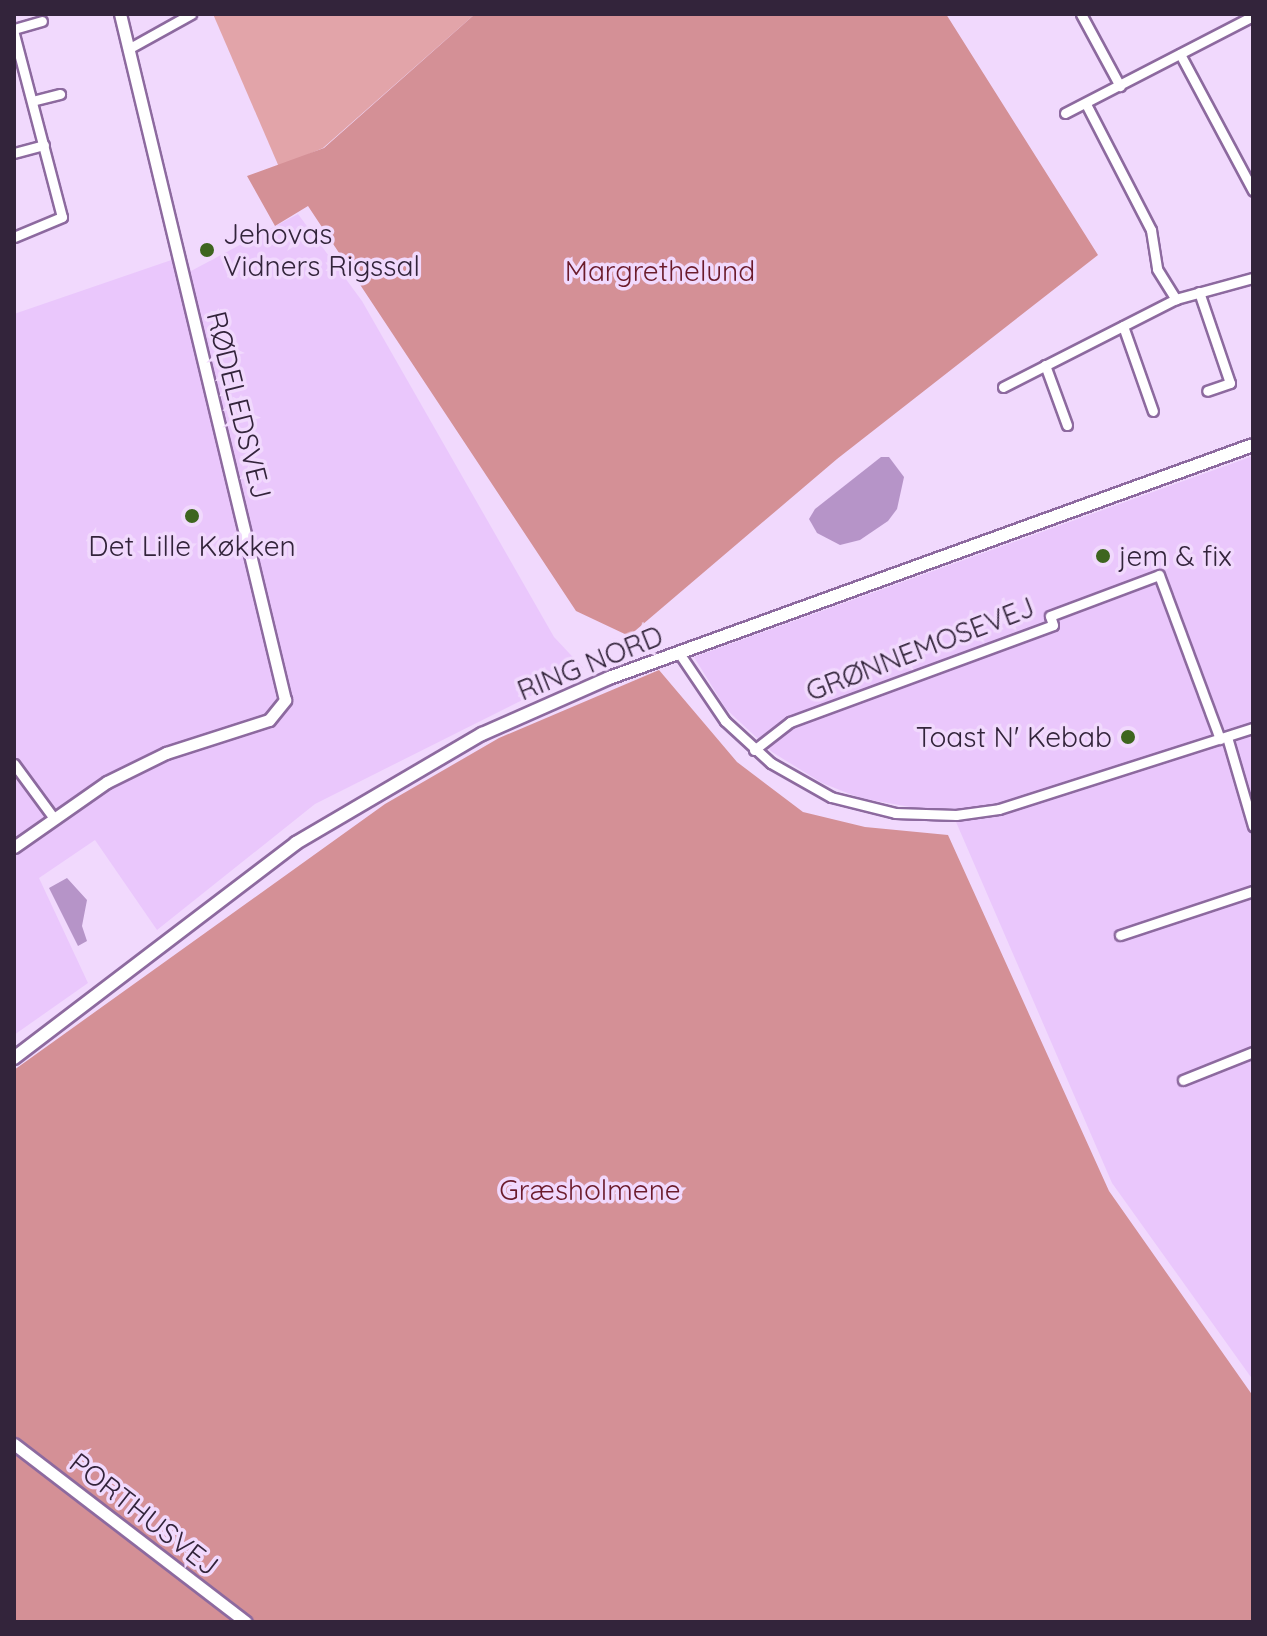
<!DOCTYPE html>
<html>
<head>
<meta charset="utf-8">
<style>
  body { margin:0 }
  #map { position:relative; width:1267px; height:1636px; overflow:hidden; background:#f1d9fd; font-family:Quicksand,sans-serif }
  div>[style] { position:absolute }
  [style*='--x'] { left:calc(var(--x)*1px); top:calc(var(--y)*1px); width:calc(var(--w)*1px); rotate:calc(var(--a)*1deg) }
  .built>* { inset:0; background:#eac7fc }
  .green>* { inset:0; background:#e2a4a9 }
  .forest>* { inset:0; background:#d49096 }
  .water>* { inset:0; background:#b694c8 }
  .roads { filter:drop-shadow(2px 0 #8d6a9f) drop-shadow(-2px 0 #8d6a9f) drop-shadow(0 2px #8d6a9f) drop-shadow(0 -2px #8d6a9f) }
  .minor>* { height:9px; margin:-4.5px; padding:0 4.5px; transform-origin:4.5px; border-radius:4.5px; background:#fff }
  .tertiary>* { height:11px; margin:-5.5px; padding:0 5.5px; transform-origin:5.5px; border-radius:5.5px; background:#fff }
  .secondary>* { height:12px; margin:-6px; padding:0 6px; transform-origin:6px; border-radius:6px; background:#fff }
  .dots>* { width:22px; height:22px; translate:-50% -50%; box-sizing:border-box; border:4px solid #f1d9fd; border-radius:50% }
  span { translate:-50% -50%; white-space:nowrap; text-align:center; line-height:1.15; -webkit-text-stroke:7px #f1d9fd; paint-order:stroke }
  .poi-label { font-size:28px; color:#33243b }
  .left { translate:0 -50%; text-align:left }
  .right { translate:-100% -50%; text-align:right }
  .park-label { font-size:28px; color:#6b1b2b }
  .street-label { font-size:28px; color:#33243b }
  .frame { position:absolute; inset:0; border:16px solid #33243b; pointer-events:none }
</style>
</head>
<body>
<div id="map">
  <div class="built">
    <i style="clip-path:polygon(298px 214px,362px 301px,554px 637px,584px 669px,315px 804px,157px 930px,95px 840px,39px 878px,88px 983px,14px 1035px,14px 314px,186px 255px,191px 271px)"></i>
    <i style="clip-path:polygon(1253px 456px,1253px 1380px,1112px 1183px,950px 808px,916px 808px,860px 798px,822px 783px,772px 752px,726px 709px,694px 657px)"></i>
  </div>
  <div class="green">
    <i style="clip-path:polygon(213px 14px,475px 14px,323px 148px,279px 167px)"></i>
  </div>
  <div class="forest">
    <i style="clip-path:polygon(475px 14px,946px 14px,1098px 255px,837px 459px,629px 636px,576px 611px,308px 206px,275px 226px,247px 176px,324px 148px)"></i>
    <i style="clip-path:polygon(659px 670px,737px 762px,803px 812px,865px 827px,948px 835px,1109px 1191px,1253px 1396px,1253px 1622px,14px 1622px,14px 1070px,385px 804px,499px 738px)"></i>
  </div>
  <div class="water">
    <i style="clip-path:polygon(881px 457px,889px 457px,904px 477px,897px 509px,888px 521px,860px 540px,840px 545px,817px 533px,809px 519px,815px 509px)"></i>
    <i style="clip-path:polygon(67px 878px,87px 900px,82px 926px,87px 941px,78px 946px,49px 888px)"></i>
  </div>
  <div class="roads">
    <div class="minor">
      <i style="--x:1081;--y:14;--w:82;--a:61.6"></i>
      <i style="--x:14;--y:29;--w:29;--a:-16"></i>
      <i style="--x:14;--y:34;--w:189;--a:75.3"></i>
      <i style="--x:62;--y:217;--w:52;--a:157.4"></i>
      <i style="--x:130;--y:48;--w:70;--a:-29.1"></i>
      <i style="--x:1180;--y:54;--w:155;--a:61.9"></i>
      <i style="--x:32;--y:101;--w:29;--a:-14"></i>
      <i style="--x:1086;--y:104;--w:142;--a:62.7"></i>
      <i style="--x:1151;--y:230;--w:39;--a:81"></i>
      <i style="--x:1157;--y:269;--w:36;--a:58"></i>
      <i style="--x:1065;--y:113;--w:212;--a:-27.3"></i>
      <i style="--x:14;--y:153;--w:31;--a:-15"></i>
      <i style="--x:1199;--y:292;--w:96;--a:71.2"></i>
      <i style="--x:1230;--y:383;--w:24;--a:161"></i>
      <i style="--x:1123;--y:326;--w:90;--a:70.6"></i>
      <i style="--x:1045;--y:365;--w:64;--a:69.9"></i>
      <i style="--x:1003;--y:387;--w:194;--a:-27"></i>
      <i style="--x:1176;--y:299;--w:80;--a:-15.3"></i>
      <i style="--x:679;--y:653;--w:82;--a:55.9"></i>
      <i style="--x:725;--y:721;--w:62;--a:42.4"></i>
      <i style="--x:771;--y:763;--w:69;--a:29.5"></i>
      <i style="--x:831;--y:797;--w:66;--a:14"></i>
      <i style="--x:895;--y:813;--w:61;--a:1.9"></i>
      <i style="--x:956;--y:815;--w:43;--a:-7.9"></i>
      <i style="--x:999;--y:809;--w:267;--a:-17.7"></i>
      <i style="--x:1227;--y:737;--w:93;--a:73.7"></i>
      <i style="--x:754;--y:750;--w:46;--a:-37.9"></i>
      <i style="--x:790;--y:722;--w:280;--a:-20.2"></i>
      <i style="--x:1053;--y:625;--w:9;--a:-108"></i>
      <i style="--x:1050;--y:616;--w:116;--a:-20.6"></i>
      <i style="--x:1159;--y:575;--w:175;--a:69.6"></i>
      <i style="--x:14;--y:764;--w:66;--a:53.7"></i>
      <i style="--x:1120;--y:935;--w:140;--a:-18.3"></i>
      <i style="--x:1183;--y:1080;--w:75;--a:-21.8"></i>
    </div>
    <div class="tertiary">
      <i style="--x:14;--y:847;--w:113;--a:-35"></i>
      <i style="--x:107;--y:782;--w:66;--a:-26.2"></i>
      <i style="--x:166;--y:753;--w:108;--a:-17.8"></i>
      <i style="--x:269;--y:720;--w:26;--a:-51"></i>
      <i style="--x:285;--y:700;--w:706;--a:-103.52"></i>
      <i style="--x:14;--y:1444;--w:292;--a:37.5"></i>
    </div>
    <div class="secondary">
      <i style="--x:14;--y:1058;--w:355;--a:-37.3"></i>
      <i style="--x:296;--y:843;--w:216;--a:-30.4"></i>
      <i style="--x:482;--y:734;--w:139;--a:-23.8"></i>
      <i style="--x:609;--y:678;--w:685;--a:-19.89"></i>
    </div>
  </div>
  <div class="dots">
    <i style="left:207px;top:250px;background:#3e651f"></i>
    <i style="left:192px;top:516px;background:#3e651f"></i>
    <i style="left:1103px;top:556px;background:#3e651f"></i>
    <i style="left:1128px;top:737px;background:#3e651f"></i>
  </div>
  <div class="poi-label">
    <span class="left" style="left:223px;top:250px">Jehovas<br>Vidners Rigssal</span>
    <span style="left:192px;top:546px">Det Lille Køkken</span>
    <span class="left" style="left:1119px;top:556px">jem &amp; fix</span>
    <span class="right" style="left:1112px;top:737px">Toast N' Kebab</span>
  </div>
  <div class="park-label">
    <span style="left:660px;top:271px">Margrethelund</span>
    <span style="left:590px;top:1190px">Græsholmene</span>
  </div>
  <div class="street-label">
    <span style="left:239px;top:405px;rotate:76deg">RØDELEDSVEJ</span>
    <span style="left:920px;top:649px;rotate:-21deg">GRØNNEMOSEVEJ</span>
    <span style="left:590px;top:663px;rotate:-22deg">RING NORD</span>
    <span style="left:144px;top:1514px;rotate:38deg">PORTHUSVEJ</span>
  </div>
  <div class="frame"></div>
</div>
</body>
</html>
